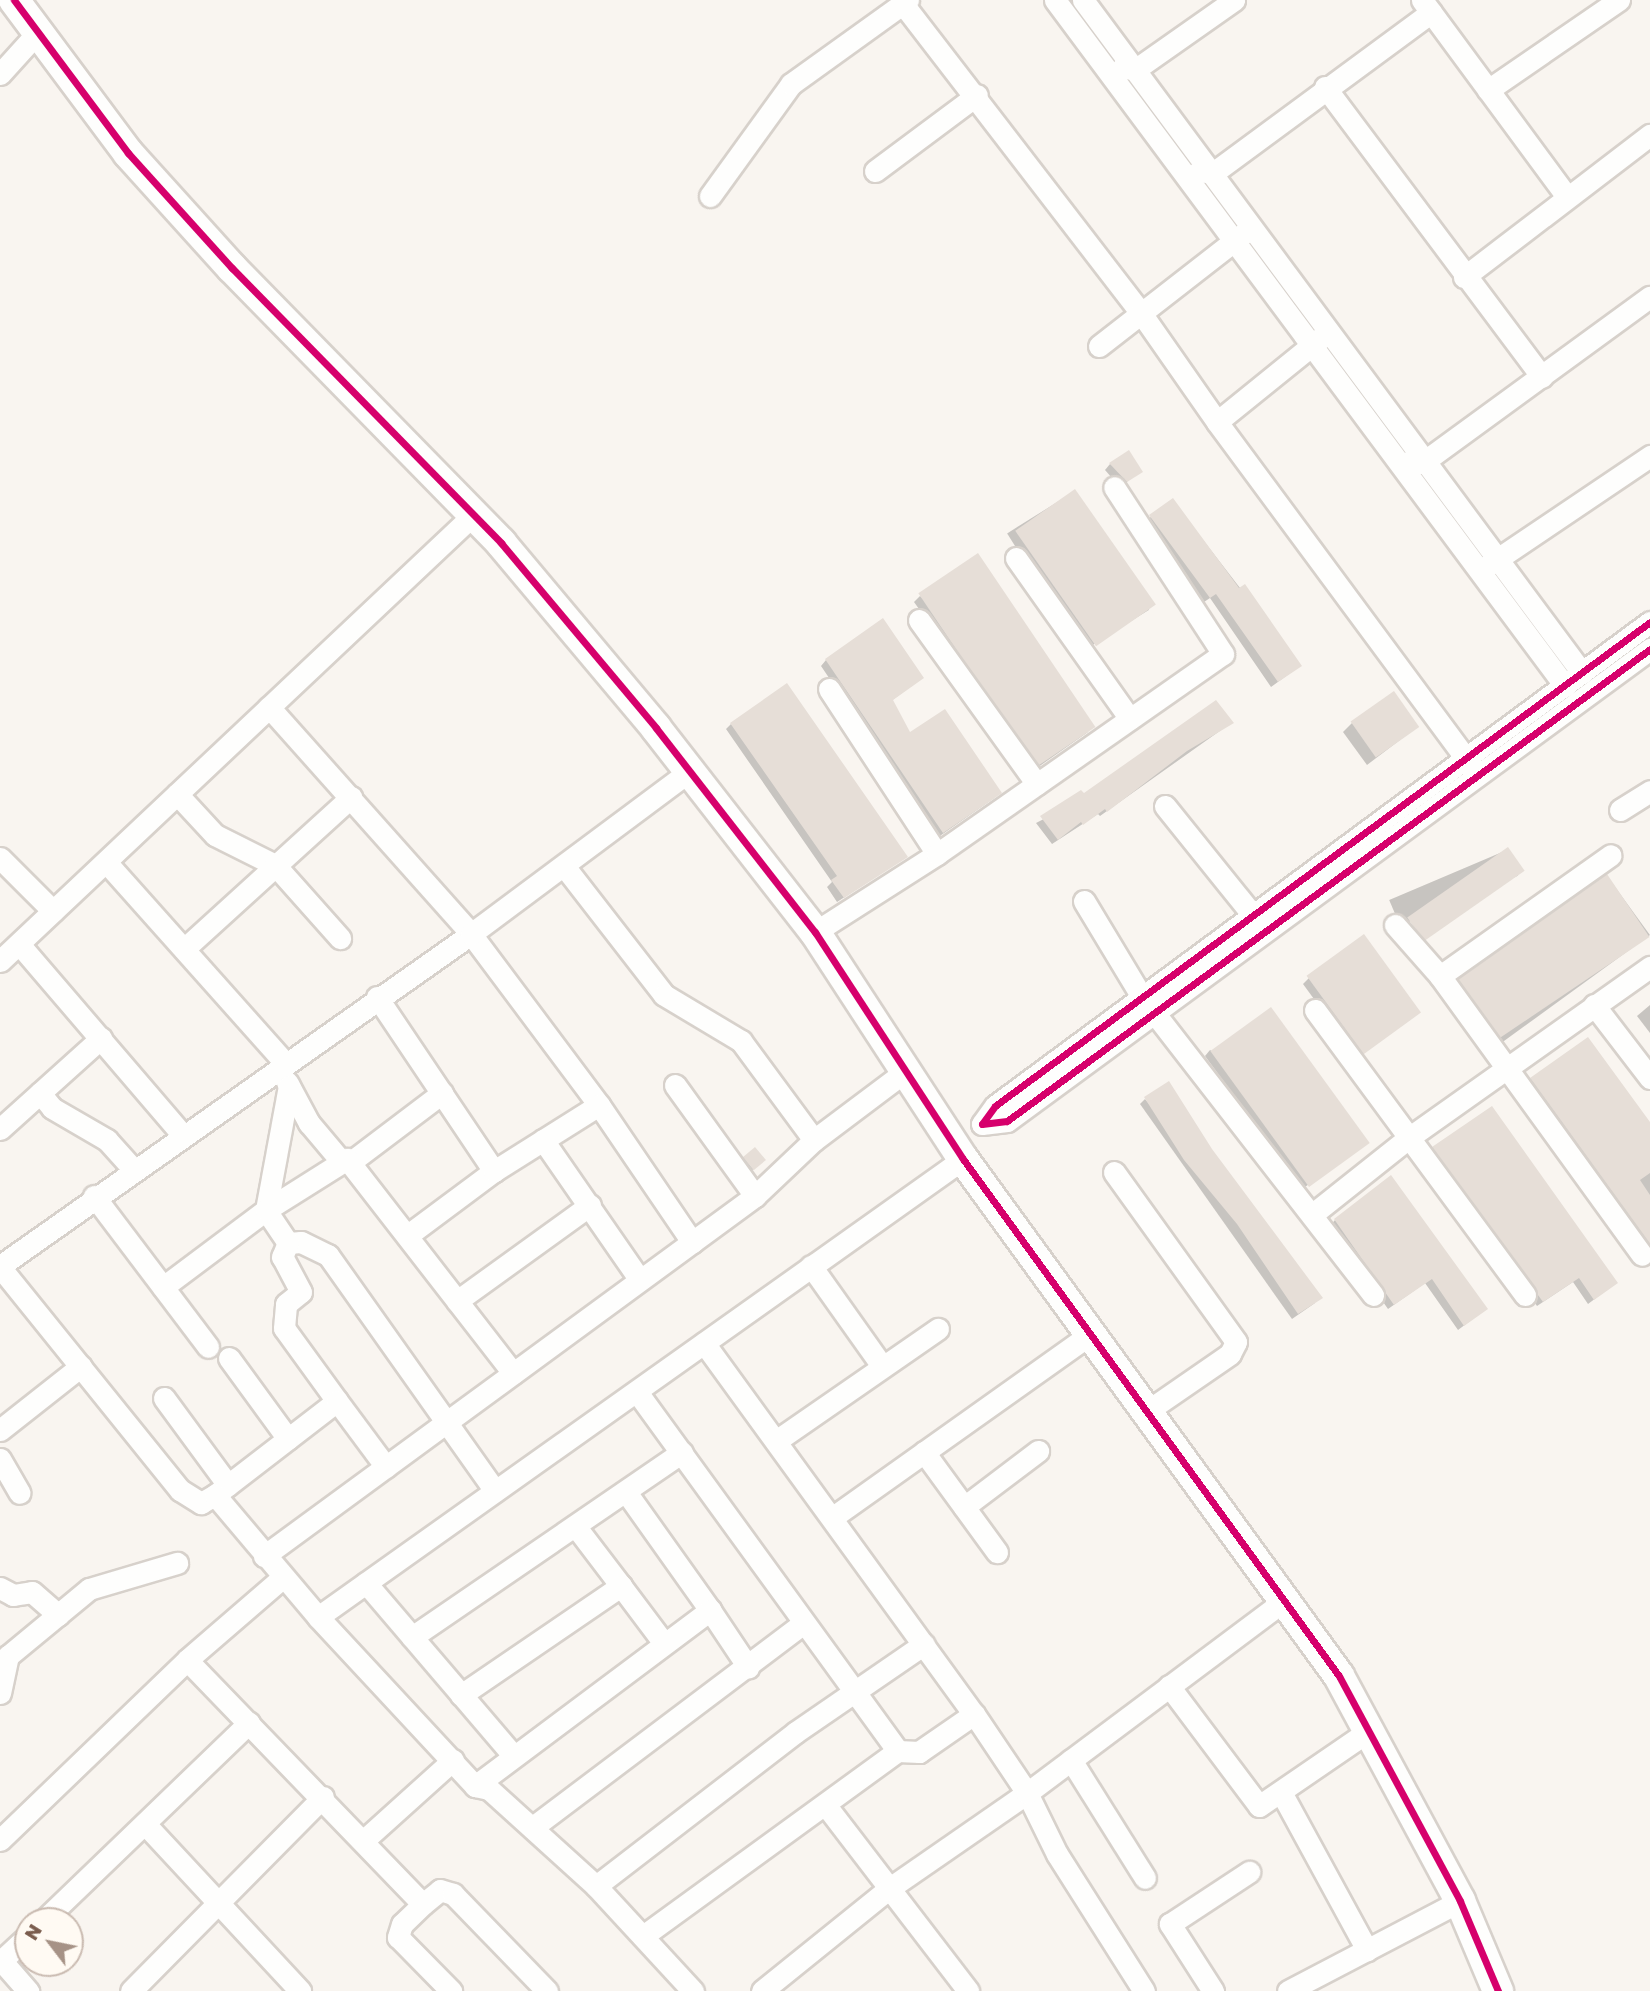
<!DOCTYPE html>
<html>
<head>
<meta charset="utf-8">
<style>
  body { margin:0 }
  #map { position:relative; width:1650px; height:1991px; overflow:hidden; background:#f9f5f0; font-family:"Golos Text",sans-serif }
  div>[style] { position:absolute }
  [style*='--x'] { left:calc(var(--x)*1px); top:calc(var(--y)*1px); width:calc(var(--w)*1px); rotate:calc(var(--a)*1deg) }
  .shadow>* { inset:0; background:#0003; transform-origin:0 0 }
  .building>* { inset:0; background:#e6ded7; transform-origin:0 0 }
  .roads { filter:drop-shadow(2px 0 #d7d1cb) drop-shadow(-2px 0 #d7d1cb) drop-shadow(0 2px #d7d1cb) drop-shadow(0 -2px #d7d1cb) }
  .street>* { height:21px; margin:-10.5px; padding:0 10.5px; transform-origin:10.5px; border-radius:10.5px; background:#fefefd }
  .secondary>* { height:30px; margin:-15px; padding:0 15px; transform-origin:15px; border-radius:15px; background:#fefefd }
  .cycleway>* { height:7px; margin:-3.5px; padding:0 3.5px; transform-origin:3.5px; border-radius:3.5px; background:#d6006c }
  span { translate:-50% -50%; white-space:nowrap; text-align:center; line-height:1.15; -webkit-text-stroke:5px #fffaf3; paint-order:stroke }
  .north { position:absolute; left:14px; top:1907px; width:70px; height:70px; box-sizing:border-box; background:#fffaf3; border:2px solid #cabbb1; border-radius:50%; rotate:302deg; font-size:19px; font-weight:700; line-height:28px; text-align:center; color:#7a5c4d }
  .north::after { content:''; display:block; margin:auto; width:24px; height:32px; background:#a69286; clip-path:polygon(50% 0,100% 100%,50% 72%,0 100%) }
</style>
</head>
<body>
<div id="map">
  <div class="shadow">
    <i style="clip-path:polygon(1110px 464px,1141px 471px,1120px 487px,1105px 470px)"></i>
    <i style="left:1075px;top:491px;width:140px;height:80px;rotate:58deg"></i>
    <i style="clip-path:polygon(1173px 501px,1300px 666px,1271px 687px,1210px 598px,1204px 602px,1144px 522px)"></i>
    <i style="clip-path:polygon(920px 596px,1088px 732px,1034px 770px,914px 602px)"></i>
    <i style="clip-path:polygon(826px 660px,922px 678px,891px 701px,909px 735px,994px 798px,937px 838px,821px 666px)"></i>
    <i style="clip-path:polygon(1231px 723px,1100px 816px,1098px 814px,1052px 844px,1036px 823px)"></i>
    <i style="clip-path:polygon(1352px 723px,1417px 727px,1367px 765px,1343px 732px)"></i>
    <i style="clip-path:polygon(731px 724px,906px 857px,837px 902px,827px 887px,832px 882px,726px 729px)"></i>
    <i style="left:1507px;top:850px;width:28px;height:128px;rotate:67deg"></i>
    <i style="left:1607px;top:876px;width:73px;height:188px;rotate:54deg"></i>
    <i style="clip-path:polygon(1309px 978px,1419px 1013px,1357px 1058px,1303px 984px)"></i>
    <i style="clip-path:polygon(1650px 1005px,1650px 1033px,1637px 1016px)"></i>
    <i style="clip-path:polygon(1210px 1050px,1361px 1148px,1302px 1189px,1205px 1056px)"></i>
    <i style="clip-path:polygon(1531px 1079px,1650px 1125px,1650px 1260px,1525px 1085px)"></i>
    <i style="clip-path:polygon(1145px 1099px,1315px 1303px,1292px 1319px,1140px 1104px)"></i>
    <i style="clip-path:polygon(1433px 1148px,1616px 1283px,1588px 1304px,1573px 1282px,1537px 1306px,1428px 1154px)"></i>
    <i style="left:755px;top:1150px;width:13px;height:17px;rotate:48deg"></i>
    <i style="clip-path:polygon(1335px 1220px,1486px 1309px,1458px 1330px,1425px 1283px,1388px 1309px,1330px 1226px)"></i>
  </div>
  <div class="building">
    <i style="clip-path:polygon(1129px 450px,1143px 472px,1127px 482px,1109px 463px)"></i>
    <i style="left:1075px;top:489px;width:141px;height:73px;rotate:55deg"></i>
    <i style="clip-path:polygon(1173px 498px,1239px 588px,1245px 584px,1302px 666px,1278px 682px,1216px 594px,1210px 598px,1149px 515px)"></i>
    <i style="left:978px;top:553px;width:210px;height:72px;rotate:56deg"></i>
    <i style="clip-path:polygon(883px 618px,924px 678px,893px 700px,910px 732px,945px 709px,1002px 793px,943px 833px,825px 659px)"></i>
    <i style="clip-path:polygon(787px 683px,908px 857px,844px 898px,831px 880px,837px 876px,730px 723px)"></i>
    <i style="left:1394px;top:691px;width:44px;height:53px;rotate:55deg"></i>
    <i style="clip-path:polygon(1216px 700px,1234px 723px,1187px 751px,1107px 812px,1105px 809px,1083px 825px,1081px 822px,1058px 840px,1040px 816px,1081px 790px,1084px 793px)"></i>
    <i style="left:1508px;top:847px;width:29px;height:123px;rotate:55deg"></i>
    <i style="left:1607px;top:874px;width:76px;height:182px;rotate:56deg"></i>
    <i style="left:1364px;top:934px;width:97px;height:71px;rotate:54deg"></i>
    <i style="left:1271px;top:1007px;width:168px;height:75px;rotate:54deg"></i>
    <i style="clip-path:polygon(1588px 1037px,1650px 1122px,1650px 1173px,1640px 1180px,1650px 1195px,1650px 1244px,1530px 1078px)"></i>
    <i style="clip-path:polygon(1169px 1081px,1212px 1149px,1323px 1298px,1298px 1314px,1237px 1224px,1184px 1160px,1144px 1097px)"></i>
    <i style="clip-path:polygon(1492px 1106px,1618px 1283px,1594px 1300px,1579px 1278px,1543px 1302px,1432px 1147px)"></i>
    <i style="left:755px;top:1147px;width:17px;height:16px;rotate:50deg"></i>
    <i style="clip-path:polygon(1391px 1175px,1488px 1309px,1464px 1326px,1432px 1279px,1394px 1305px,1334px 1219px)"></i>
  </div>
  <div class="roads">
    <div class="street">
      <i style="--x:1055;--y:0;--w:855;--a:53.37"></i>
      <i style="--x:1083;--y:0;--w:838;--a:53.44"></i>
      <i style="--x:1422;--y:0;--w:245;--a:53.6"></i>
      <i style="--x:903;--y:4;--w:390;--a:52.4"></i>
      <i style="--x:1141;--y:313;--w:133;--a:55.1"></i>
      <i style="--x:1122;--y:68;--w:14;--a:4"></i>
      <i style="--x:1136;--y:69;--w:120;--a:-35.1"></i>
      <i style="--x:0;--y:74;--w:57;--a:-47.9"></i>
      <i style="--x:1325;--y:87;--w:362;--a:53.2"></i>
      <i style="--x:1488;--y:90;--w:159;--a:-34.5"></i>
      <i style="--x:875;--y:171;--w:127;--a:-36.7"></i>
      <i style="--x:1199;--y:171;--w:14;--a:8"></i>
      <i style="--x:1213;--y:173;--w:271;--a:-36.4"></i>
      <i style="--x:710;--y:196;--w:138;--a:-54.1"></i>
      <i style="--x:791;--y:84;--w:144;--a:-35.7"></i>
      <i style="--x:1464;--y:277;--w:234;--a:-37.4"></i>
      <i style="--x:1322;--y:337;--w:135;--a:141"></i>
      <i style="--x:1217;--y:422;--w:430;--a:53.5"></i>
      <i style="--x:1099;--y:346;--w:184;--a:-37.9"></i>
      <i style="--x:1408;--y:462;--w:14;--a:4"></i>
      <i style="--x:1422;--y:463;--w:282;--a:-36.1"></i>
      <i style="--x:1016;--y:558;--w:197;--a:54.7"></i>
      <i style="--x:1487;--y:566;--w:197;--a:-34"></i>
      <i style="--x:919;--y:620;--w:202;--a:54.3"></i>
      <i style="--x:1650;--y:622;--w:814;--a:143.54"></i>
      <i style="--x:995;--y:1106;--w:22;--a:126"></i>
      <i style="--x:982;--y:1124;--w:25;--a:-7"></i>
      <i style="--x:1007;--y:1121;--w:798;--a:-36.28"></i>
      <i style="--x:829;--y:689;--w:197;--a:56.8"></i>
      <i style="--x:269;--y:707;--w:304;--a:48.3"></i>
      <i style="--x:471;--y:934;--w:214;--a:53.2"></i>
      <i style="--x:599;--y:1105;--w:166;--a:55.8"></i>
      <i style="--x:177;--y:794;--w:56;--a:47.2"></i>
      <i style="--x:215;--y:835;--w:67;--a:26.6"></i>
      <i style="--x:275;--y:865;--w:98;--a:48.3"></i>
      <i style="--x:1165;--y:806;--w:151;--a:51.2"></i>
      <i style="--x:1620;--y:810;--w:36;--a:-32"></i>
      <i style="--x:0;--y:858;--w:75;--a:45"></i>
      <i style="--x:106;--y:862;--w:268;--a:48.3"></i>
      <i style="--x:564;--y:866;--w:163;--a:52.2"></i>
      <i style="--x:664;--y:995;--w:90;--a:30.9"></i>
      <i style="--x:741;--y:1041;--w:123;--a:53.6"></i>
      <i style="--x:1084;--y:901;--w:112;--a:58.9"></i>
      <i style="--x:1142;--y:997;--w:377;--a:52.2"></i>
      <i style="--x:1395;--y:925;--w:68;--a:48.6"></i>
      <i style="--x:1440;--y:976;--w:344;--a:54.1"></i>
      <i style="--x:815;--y:932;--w:145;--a:-32.6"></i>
      <i style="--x:937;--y:854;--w:349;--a:-35"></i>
      <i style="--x:1223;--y:654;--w:199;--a:-123.1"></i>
      <i style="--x:19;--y:944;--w:250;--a:49.4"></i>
      <i style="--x:184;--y:949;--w:226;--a:-42.3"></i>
      <i style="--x:0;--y:961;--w:650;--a:-43.32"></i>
      <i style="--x:1440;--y:976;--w:209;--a:-35.3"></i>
      <i style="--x:377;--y:997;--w:210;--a:56.1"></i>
      <i style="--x:1594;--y:1005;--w:92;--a:52.5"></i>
      <i style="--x:1315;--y:1010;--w:354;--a:53.6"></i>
      <i style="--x:287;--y:1082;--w:47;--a:61.8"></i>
      <i style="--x:309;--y:1123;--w:50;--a:49.9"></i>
      <i style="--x:675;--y:1085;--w:137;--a:54.2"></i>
      <i style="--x:40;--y:1093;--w:19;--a:51"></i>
      <i style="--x:52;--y:1108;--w:64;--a:30.2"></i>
      <i style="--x:107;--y:1140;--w:39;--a:48"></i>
      <i style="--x:0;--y:1129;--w:136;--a:-42"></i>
      <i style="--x:543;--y:1140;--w:170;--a:55.3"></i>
      <i style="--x:352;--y:1161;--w:113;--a:-37.1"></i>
      <i style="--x:1114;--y:1172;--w:209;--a:54.3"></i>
      <i style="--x:1236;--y:1342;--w:13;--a:117"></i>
      <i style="--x:1230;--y:1354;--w:102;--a:145.4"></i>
      <i style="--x:94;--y:1196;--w:189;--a:52.9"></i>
      <i style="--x:1314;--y:1213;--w:119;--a:-38.5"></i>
      <i style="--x:1407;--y:1139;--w:298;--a:-35.3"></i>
      <i style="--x:408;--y:1235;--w:107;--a:-36.7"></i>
      <i style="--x:494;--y:1171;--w:124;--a:-32.2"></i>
      <i style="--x:288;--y:1243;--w:13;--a:-4"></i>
      <i style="--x:301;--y:1242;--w:30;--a:26"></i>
      <i style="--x:328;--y:1255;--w:289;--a:54.7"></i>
      <i style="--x:0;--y:1266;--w:576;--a:-35.18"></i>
      <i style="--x:471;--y:934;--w:273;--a:-36.7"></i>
      <i style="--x:811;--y:1266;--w:123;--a:54.6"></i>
      <i style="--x:0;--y:1267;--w:287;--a:51.1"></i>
      <i style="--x:180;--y:1490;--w:25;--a:32"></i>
      <i style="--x:201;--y:1503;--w:16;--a:-30"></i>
      <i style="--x:215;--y:1495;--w:154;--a:-37.6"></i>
      <i style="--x:337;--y:1401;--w:90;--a:-126"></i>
      <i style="--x:284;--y:1328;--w:24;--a:-85"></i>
      <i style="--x:286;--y:1304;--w:19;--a:-39"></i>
      <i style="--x:301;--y:1292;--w:40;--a:-118"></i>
      <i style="--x:282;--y:1257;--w:15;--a:-67"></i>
      <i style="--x:288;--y:1243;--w:40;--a:-124"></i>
      <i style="--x:266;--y:1210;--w:126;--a:-79.5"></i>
      <i style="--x:163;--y:1287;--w:129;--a:-36.8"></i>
      <i style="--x:266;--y:1210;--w:96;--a:-32.2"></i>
      <i style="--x:347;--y:1159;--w:271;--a:52.2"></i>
      <i style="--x:457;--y:1301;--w:164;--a:-35.8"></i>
      <i style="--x:704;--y:1343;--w:459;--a:54"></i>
      <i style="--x:229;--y:1358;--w:100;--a:53.9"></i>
      <i style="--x:637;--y:1392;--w:444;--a:54"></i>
      <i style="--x:898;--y:1751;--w:21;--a:3"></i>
      <i style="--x:919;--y:1752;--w:67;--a:-34.6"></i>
      <i style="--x:974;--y:1714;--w:95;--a:56.1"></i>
      <i style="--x:1027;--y:1793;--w:68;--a:63.8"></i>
      <i style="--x:1057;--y:1854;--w:162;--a:57.6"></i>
      <i style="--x:164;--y:1398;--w:108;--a:53.7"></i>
      <i style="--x:337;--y:1401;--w:82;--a:53.4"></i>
      <i style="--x:0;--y:1430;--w:103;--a:-38.3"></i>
      <i style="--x:776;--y:1441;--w:197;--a:-34.7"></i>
      <i style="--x:924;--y:1452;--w:124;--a:53.9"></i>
      <i style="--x:0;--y:1459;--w:39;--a:60"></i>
      <i style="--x:626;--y:1492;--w:145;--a:54.6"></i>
      <i style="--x:215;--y:1495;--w:160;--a:49.8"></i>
      <i style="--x:318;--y:1617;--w:231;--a:47.1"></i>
      <i style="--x:475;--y:1786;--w:14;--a:12"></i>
      <i style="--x:489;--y:1789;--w:144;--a:42.2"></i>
      <i style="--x:596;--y:1886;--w:143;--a:47.3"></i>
      <i style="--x:964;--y:1507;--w:93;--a:-37.1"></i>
      <i style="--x:833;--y:1517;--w:314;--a:-35.4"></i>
      <i style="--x:576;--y:1527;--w:74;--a:52.7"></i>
      <i style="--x:264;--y:1556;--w:609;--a:-36.25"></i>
      <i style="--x:755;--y:1196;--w:81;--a:-43.5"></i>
      <i style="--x:814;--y:1140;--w:115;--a:-36.9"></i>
      <i style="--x:366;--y:1583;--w:225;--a:49.5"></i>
      <i style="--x:0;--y:1588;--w:15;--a:28"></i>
      <i style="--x:13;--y:1595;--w:19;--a:-9"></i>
      <i style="--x:32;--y:1592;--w:35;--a:41"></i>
      <i style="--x:318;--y:1617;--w:791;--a:-35.38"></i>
      <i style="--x:412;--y:1637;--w:327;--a:-34.4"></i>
      <i style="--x:187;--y:1660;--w:339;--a:46"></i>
      <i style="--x:423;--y:1904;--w:22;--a:-39"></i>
      <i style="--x:440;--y:1890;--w:14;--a:17"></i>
      <i style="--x:453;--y:1894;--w:135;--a:45.9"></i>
      <i style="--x:1169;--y:1686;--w:150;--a:53.1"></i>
      <i style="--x:1259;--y:1806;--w:135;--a:-34.4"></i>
      <i style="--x:0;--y:1693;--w:38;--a:-78"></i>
      <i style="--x:8;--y:1656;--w:105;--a:-39.6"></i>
      <i style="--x:89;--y:1589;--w:92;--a:-16.5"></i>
      <i style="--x:461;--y:1695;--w:194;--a:-34.3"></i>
      <i style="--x:621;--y:1586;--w:70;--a:53.1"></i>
      <i style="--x:1071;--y:1760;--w:139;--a:57.9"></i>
      <i style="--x:475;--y:1786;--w:294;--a:-36.8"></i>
      <i style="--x:710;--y:1610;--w:69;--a:56.3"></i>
      <i style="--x:1282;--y:1794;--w:178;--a:61.4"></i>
      <i style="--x:827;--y:1807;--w:232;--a:52.5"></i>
      <i style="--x:145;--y:1824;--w:228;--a:47.1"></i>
      <i style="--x:533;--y:1827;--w:339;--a:-37"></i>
      <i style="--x:0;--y:1840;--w:260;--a:-43.9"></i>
      <i style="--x:187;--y:1660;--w:127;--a:-40.8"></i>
      <i style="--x:363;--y:1841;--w:121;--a:-42"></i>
      <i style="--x:596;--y:1886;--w:252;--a:-37.6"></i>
      <i style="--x:796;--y:1732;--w:155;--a:-34.5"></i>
      <i style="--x:423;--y:1904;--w:29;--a:136"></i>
      <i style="--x:402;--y:1924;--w:14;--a:107"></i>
      <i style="--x:398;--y:1937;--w:76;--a:45.5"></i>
      <i style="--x:43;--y:1921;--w:286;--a:-43.9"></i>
      <i style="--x:643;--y:1936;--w:315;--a:-36"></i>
      <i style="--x:0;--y:1959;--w:43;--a:48.8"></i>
      <i style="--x:0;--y:1962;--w:38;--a:-43"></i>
      <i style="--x:131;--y:1991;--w:273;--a:-45.3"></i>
      <i style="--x:762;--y:1991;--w:161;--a:-38.9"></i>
      <i style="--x:887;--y:1890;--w:170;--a:-34.7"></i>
      <i style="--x:1027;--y:1793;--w:324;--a:-36.8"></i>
      <i style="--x:1213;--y:1991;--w:80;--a:-122.7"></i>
      <i style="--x:1170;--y:1924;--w:95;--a:-33.4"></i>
      <i style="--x:1288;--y:1991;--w:194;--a:-27.6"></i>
    </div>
    <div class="secondary">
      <i style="--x:14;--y:0;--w:191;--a:53.3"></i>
      <i style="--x:128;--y:153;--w:155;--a:47.9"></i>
      <i style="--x:232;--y:268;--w:385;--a:45.6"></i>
      <i style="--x:501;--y:543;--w:241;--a:50"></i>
      <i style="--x:656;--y:728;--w:259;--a:52.1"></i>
      <i style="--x:815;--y:932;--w:271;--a:56.9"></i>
      <i style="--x:963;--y:1159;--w:639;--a:53.97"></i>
      <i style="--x:1339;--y:1676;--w:255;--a:61.7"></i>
      <i style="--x:1460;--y:1901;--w:98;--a:67.1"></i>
    </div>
  </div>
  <div class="cycleway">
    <i style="--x:14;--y:0;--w:191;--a:53.3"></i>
    <i style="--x:128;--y:153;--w:155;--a:47.9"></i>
    <i style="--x:232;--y:268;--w:385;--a:45.6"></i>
    <i style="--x:501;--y:543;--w:241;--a:50"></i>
    <i style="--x:656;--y:728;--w:259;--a:52.1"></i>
    <i style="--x:815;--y:932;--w:271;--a:56.9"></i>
    <i style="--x:963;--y:1159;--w:639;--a:53.97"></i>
    <i style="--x:1339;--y:1676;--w:255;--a:61.7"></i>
    <i style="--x:1460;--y:1901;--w:98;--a:67.1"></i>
    <i style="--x:1650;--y:622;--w:814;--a:143.54"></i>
    <i style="--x:995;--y:1106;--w:22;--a:126"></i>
    <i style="--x:982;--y:1124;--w:25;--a:-7"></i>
    <i style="--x:1007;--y:1121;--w:798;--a:-36.28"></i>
  </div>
  <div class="north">N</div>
</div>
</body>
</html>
